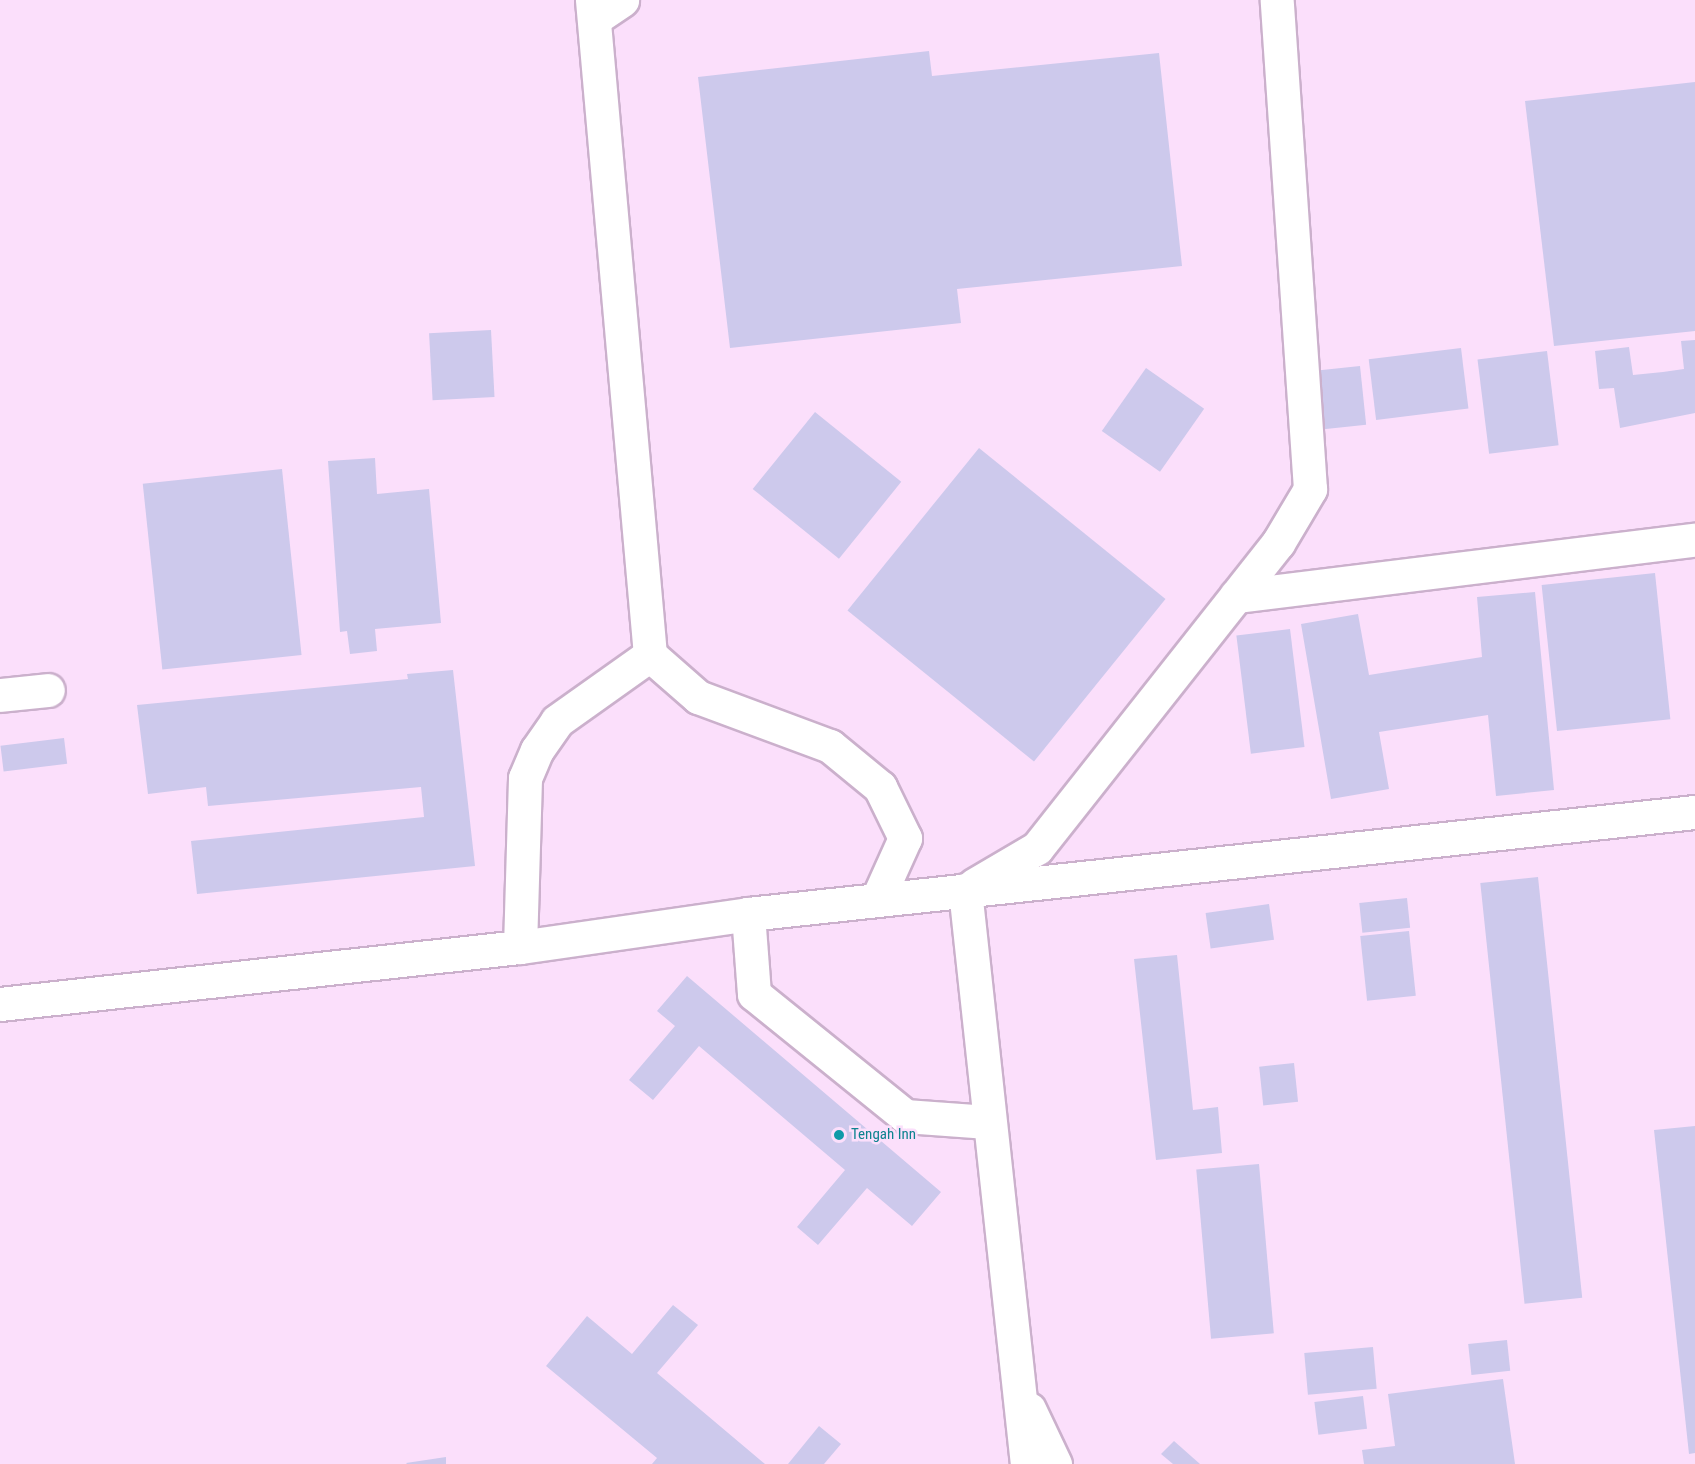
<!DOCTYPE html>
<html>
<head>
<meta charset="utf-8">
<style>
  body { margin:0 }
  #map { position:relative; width:1695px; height:1464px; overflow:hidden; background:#fbdffb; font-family:"Roboto Condensed",sans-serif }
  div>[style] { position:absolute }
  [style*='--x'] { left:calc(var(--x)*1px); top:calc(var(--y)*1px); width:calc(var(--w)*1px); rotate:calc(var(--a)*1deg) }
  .building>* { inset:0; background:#cdc9ec; transform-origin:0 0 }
  .roads { filter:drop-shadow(2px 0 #cbb0cc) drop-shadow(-2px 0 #cbb0cc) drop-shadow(0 2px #cbb0cc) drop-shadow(0 -2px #cbb0cc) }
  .minor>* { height:33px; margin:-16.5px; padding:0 16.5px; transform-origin:16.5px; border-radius:16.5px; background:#fff }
  .dots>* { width:16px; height:16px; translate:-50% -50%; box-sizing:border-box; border:3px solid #fbdffb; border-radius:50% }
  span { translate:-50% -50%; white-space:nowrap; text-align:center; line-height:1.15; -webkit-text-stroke:5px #fbdffb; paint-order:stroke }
  .culture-label { font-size:15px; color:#0d838f }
  .left { translate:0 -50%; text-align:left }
</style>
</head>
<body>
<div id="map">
  <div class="building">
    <i style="clip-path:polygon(929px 51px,932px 76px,1159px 53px,1182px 266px,957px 289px,961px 323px,730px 348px,698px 77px)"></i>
    <i style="clip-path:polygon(1695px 82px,1695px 331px,1554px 346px,1525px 101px)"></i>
    <i style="left:491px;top:330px;width:67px;height:62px;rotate:87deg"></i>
    <i style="clip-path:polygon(1695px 340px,1695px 413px,1620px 428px,1614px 388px,1599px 389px,1595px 351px,1629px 347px,1633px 375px,1663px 372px,1684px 369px,1681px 341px)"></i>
    <i style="left:1461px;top:348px;width:61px;height:93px;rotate:83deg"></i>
    <i style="left:1547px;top:351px;width:95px;height:70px;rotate:83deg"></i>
    <i style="left:1360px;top:366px;width:59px;height:50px;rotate:84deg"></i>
    <i style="left:1146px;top:368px;width:71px;height:77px;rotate:35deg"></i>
    <i style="left:815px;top:412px;width:111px;height:99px;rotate:39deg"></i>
    <i style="left:979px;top:448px;width:240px;height:209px;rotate:39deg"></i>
    <i style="clip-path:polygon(375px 458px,377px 494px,429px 489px,441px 623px,375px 629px,377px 651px,350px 654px,347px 631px,340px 632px,328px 461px)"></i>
    <i style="left:282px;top:469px;width:187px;height:140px;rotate:84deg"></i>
    <i style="left:1655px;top:573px;width:147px;height:114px;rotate:84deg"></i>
    <i style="clip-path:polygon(1535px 592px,1554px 790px,1496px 796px,1488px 715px,1379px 732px,1389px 789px,1331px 799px,1301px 624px,1358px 614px,1369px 675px,1482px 657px,1477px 597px)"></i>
    <i style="left:1290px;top:629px;width:119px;height:54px;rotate:83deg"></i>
    <i style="clip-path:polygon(453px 670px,475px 866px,197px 894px,191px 841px,424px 817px,421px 787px,208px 806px,206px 787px,148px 794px,137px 705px,408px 679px,407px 674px)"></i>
    <i style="left:64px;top:738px;width:26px;height:64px;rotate:83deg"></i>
    <i style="left:1538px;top:877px;width:423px;height:58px;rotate:84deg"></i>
    <i style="left:1407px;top:898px;width:30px;height:48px;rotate:84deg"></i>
    <i style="left:1269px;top:904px;width:36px;height:64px;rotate:82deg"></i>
    <i style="left:1409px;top:931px;width:65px;height:49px;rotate:84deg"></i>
    <i style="clip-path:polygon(1177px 955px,1193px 1110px,1218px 1107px,1222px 1153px,1156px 1160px,1134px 959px)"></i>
    <i style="clip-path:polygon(687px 976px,941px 1192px,912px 1226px,867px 1188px,818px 1245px,797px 1227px,845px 1170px,699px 1046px,653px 1100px,629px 1080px,675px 1026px,657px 1011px)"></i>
    <i style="left:1294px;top:1063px;width:39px;height:35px;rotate:84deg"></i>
    <i style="clip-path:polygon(1695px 1126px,1695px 1453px,1689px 1454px,1654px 1130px)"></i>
    <i style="left:1259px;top:1164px;width:170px;height:63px;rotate:85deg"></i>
    <i style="clip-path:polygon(673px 1305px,698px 1325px,657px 1373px,765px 1464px,652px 1464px,657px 1458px,546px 1366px,587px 1316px,632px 1354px)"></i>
    <i style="left:1507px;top:1340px;width:31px;height:39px;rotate:84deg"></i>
    <i style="left:1373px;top:1347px;width:42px;height:69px;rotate:85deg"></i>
    <i style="clip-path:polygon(1503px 1379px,1515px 1464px,1364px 1464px,1362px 1450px,1395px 1446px,1388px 1394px)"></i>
    <i style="left:1363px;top:1396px;width:33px;height:49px;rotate:83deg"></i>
    <i style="clip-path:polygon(819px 1426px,841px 1444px,824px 1464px,788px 1464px)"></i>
    <i style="clip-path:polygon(1174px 1441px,1200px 1464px,1173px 1464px,1161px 1454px)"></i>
    <i style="clip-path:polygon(446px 1457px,446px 1464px,407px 1464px,406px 1463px)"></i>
  </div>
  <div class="roads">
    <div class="minor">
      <i style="--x:592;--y:0;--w:658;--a:84.94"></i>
      <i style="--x:650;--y:655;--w:64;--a:41.2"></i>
      <i style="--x:698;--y:697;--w:141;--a:20.4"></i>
      <i style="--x:830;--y:746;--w:65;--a:39.4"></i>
      <i style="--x:880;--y:787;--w:57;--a:63.9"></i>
      <i style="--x:905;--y:838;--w:68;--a:114.3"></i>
      <i style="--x:594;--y:19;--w:34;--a:-34"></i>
      <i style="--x:1236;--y:596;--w:462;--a:-7"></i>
      <i style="--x:0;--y:695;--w:48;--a:-5.9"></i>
      <i style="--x:974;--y:885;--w:73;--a:-30.4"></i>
      <i style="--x:1037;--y:848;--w:389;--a:-51.7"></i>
      <i style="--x:1278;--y:543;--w:63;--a:-59.3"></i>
      <i style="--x:1310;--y:489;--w:490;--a:-93.9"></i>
      <i style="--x:965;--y:890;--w:577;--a:83.84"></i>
      <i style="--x:748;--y:914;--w:80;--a:85.7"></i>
      <i style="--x:754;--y:994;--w:194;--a:38.9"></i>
      <i style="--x:905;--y:1116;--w:83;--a:4.1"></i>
      <i style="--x:520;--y:947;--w:169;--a:-88.3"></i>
      <i style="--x:525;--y:778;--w:30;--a:-67"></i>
      <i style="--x:537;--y:750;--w:35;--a:-55"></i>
      <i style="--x:557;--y:721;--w:114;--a:-35.4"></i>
      <i style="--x:0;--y:1004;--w:523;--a:-6.26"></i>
      <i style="--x:520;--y:947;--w:230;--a:-8.2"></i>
      <i style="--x:748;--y:914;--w:952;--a:-6.15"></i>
      <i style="--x:1029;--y:1409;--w:61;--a:64.7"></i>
    </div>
  </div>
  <div class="dots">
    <i style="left:839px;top:1135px;background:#0f9aa8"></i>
  </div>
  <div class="culture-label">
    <span class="left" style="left:851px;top:1135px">Tengah Inn</span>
  </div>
</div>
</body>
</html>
